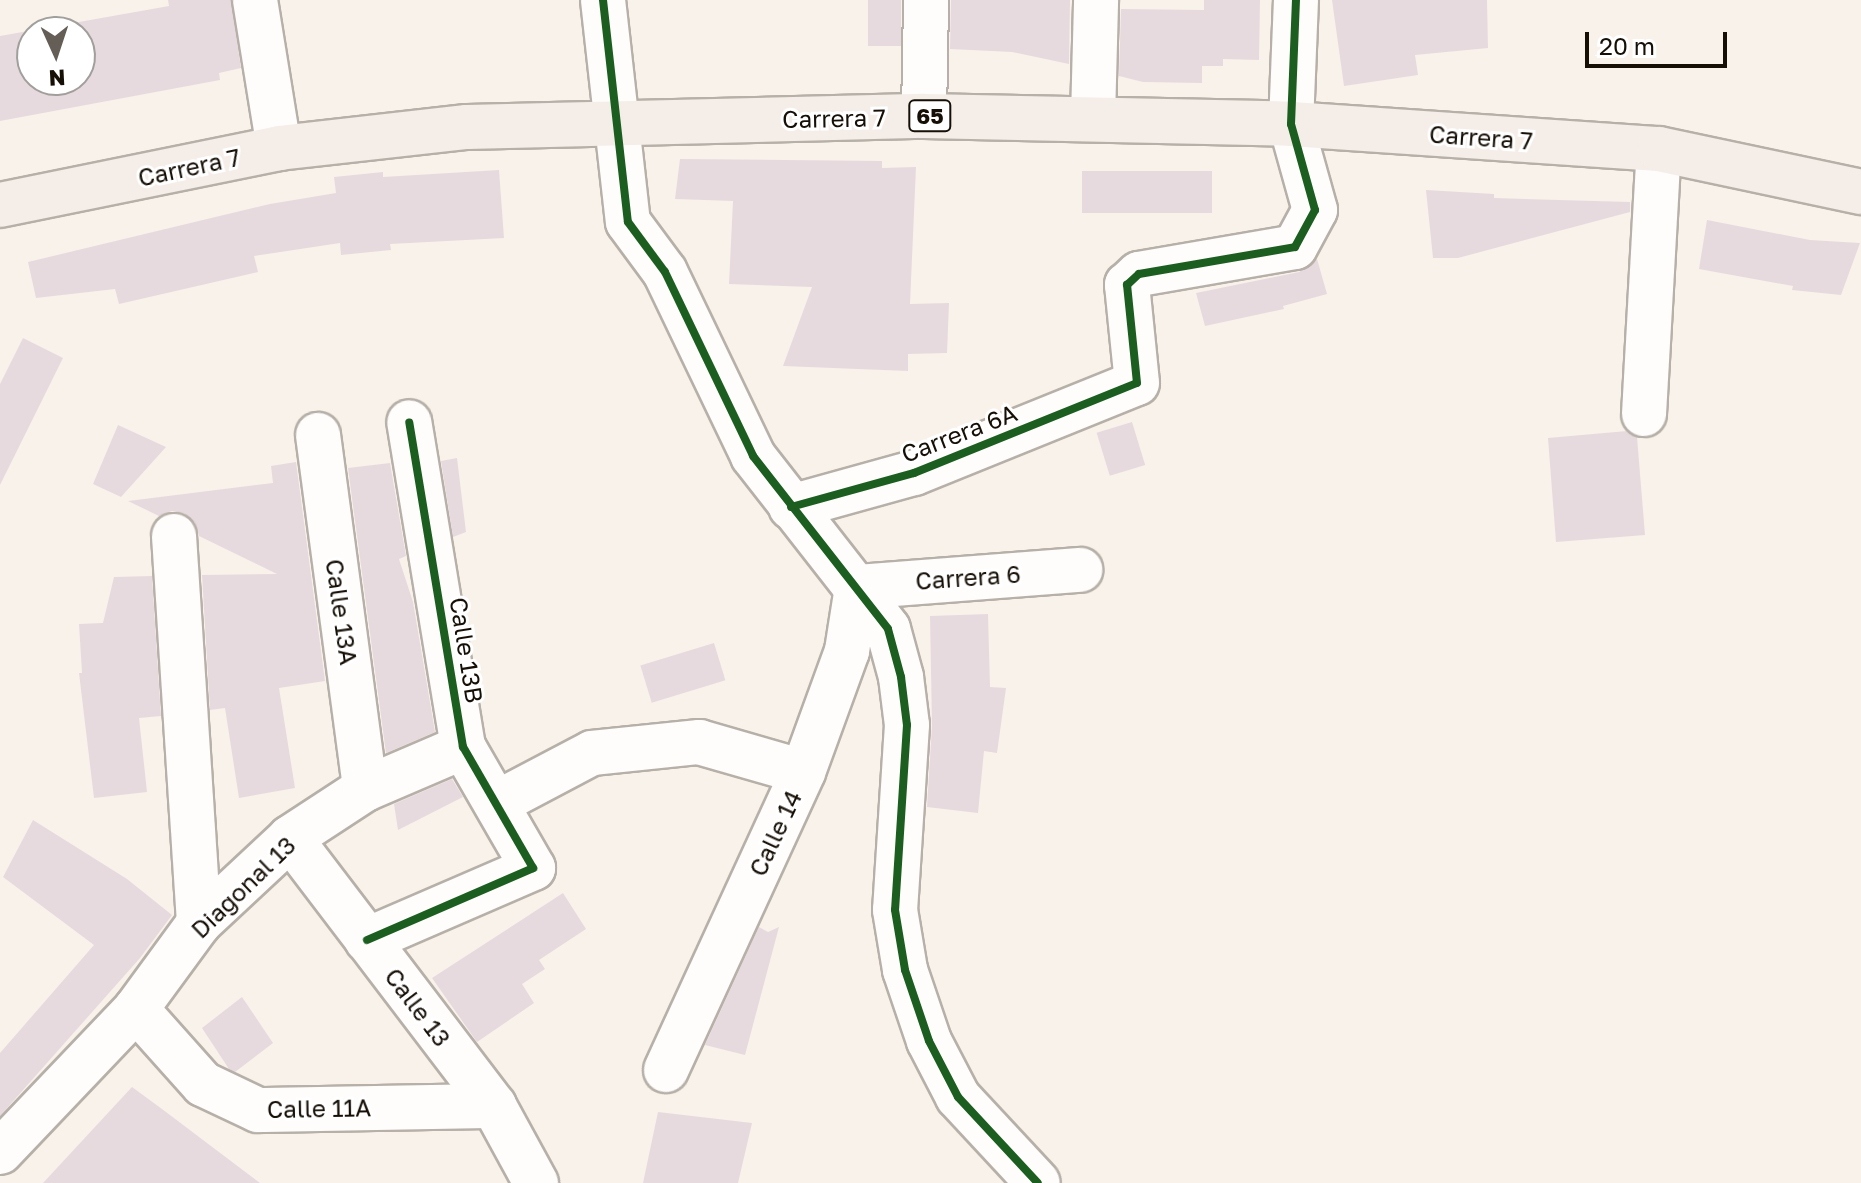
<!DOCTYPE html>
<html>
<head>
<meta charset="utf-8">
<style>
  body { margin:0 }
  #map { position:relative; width:1861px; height:1183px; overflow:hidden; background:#f9f2ea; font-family:"Golos Text",sans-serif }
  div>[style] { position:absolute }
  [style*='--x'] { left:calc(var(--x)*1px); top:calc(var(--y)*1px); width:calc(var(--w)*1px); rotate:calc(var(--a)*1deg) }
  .building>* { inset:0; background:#e7dadf; transform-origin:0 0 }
  .roads { filter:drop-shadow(2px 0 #b6b0a8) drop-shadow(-2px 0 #b6b0a8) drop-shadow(0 2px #b6b0a8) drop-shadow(0 -2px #b6b0a8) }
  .minor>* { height:44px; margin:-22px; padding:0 22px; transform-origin:22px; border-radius:22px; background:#fefdfc }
  .primary>* { height:44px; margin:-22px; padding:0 22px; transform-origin:22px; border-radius:22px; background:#f5ede8 }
  .cycleway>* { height:8px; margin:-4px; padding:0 4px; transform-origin:4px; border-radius:4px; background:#1b5e20 }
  span { translate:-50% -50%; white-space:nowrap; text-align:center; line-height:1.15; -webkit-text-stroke:6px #fff; paint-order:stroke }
  .shield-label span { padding:2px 6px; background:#fff; border:2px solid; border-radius:6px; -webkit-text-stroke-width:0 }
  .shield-label { font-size:22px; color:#150f06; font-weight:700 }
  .street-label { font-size:24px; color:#150f06 }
  .north { position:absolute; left:16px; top:16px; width:80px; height:80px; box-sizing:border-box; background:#fff; border:2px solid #a19f9b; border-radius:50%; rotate:177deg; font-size:22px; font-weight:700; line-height:32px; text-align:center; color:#150f06 }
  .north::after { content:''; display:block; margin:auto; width:28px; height:36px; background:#655e56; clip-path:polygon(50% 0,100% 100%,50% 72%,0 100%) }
  .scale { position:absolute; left:1585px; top:32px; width:142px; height:36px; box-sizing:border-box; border:4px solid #150f06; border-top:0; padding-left:10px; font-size:24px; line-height:28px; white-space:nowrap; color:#150f06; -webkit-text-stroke:6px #fff; paint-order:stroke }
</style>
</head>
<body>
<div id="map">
  <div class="building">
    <i style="clip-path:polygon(evenodd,168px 0,231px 0,241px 68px,219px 73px,220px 80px,0 121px,0 36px,169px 6px,168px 0,32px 32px,80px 32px,80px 80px,32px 80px,32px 32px)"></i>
    <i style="left:868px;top:0;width:33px;height:46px"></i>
    <i style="clip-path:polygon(951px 0,1070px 0,1069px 64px,1012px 52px,950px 49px)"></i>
    <i style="clip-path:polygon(1204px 0,1260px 0,1259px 60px,1223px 59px,1223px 66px,1202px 66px,1202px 83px,1143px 82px,1119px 76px,1121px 9px,1204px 10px)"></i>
    <i style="clip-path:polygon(1332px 0,1487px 0,1488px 48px,1415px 55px,1418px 75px,1344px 86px)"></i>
    <i style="clip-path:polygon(680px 159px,882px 161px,882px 168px,916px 167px,910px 304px,949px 303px,947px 353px,908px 354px,908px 371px,783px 366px,812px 287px,729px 284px,733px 201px,675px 199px)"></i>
    <i style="clip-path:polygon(499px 170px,504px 238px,390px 244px,391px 250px,341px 255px,340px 243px,254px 256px,258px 272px,119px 304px,115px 289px,36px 298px,28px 262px,270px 204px,336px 193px,334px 177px,383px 172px,383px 177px)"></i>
    <i style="left:1082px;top:171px;width:130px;height:42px"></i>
    <i style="clip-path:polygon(1426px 190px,1494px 194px,1494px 198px,1630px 202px,1630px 212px,1458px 258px,1433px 258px)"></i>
    <i style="clip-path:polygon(1707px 220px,1810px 240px,1860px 243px,1841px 295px,1792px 290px,1793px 286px,1699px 269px)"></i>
    <i style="clip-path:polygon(1317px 259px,1327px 294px,1283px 306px,1284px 309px,1205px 326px,1196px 293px,1299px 272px)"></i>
    <i style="clip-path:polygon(23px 338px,63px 358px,0 485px,0 384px)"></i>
    <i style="left:1132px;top:422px;width:45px;height:37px;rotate:73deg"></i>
    <i style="clip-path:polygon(118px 425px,166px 447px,121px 497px,93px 484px)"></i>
    <i style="clip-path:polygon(1627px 431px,1637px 437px,1645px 535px,1556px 542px,1548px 438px)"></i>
    <i style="clip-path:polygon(457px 458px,466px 532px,453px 537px,441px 461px)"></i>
    <i style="clip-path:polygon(296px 462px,325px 681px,279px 688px,295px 788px,239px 798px,225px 708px,210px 710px,202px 575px,277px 574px,199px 536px,195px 523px,184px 513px,172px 511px,159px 516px,128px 501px,273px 483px,271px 466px)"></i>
    <i style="clip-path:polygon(390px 463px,406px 556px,399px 559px,413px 602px,435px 732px,386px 753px,348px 468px)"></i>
    <i style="clip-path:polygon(152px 576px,161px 716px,139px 718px,147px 792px,94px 798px,79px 673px,82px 673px,79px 624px,103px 623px,114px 577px)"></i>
    <i style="clip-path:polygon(988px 614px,990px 687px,1006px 688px,997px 753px,984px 751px,978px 813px,927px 807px,932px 726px,930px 616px)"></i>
    <i style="left:714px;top:643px;width:39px;height:77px;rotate:73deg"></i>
    <i style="clip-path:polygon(452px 779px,463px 797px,398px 830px,394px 804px)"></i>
    <i style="clip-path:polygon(33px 820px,127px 879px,172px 915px,140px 958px,0 1116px,0 1053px,94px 945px,3px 877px)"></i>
    <i style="clip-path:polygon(563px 893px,586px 929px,539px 960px,545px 969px,522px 984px,534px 1003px,477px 1042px,432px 978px)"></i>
    <i style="clip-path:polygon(759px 927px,768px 932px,779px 927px,745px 1055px,705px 1045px)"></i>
    <i style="clip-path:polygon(242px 997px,273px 1043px,235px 1072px,229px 1069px,202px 1028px)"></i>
    <i style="clip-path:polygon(132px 1087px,162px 1109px,260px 1183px,43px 1183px)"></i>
    <i style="clip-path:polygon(658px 1112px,752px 1123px,738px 1183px,643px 1183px)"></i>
  </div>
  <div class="roads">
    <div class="minor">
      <i style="--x:255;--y:0;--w:150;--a:80.8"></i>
      <i style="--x:603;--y:0;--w:223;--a:83.6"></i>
      <i style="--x:628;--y:222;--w:62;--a:53.5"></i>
      <i style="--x:665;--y:272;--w:204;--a:64.4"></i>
      <i style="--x:753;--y:456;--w:219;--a:52"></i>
      <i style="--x:888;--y:629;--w:50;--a:74.8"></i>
      <i style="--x:901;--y:677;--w:48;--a:82.9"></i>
      <i style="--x:907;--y:725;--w:185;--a:93.7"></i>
      <i style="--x:895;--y:910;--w:61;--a:80.5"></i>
      <i style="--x:905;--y:970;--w:75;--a:71.3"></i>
      <i style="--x:929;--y:1041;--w:63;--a:62.6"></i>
      <i style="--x:958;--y:1097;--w:117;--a:47.1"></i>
      <i style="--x:924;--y:116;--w:116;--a:-89"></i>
      <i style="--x:1093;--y:118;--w:118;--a:-88.5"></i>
      <i style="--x:1644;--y:414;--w:265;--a:-86.8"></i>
      <i style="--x:318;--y:435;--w:357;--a:82.4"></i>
      <i style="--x:791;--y:507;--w:128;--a:-15.5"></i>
      <i style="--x:914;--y:473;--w:240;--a:-22"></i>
      <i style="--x:1137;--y:383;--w:99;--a:-95.8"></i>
      <i style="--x:1127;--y:285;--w:16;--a:-43"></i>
      <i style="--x:1139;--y:274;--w:158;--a:-9.8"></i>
      <i style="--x:1295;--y:247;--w:42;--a:-61.6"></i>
      <i style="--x:1315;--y:210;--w:89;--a:-105.6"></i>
      <i style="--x:1291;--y:124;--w:124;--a:-87.7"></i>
      <i style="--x:174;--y:536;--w:388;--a:86.3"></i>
      <i style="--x:857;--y:587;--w:224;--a:-4.4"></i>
      <i style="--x:497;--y:803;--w:107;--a:-27.8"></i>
      <i style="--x:592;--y:753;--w:108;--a:-5.9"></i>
      <i style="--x:699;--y:742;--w:108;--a:16.1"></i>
      <i style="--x:290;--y:838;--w:337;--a:52.7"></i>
      <i style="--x:494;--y:1106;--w:88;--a:61.4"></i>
      <i style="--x:367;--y:940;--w:181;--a:-23.4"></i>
      <i style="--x:533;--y:868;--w:140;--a:-120"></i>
      <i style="--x:463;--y:747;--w:329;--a:-99.4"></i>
      <i style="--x:136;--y:1009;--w:101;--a:48.2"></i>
      <i style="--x:203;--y:1084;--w:61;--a:25.3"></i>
      <i style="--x:258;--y:1110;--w:236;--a:-1"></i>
      <i style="--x:666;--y:1070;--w:328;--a:-65.3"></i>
      <i style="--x:803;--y:772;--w:129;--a:-70"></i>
      <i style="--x:847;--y:651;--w:65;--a:-81.1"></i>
      <i style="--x:0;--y:1152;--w:197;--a:-46.4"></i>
      <i style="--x:136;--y:1009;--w:107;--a:-53.8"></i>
      <i style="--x:199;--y:923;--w:125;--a:-43"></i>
      <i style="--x:290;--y:838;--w:90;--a:-33.2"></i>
      <i style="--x:365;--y:789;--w:107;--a:-23.2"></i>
    </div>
    <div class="primary">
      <i style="--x:0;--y:205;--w:285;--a:-11.5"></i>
      <i style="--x:279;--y:148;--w:189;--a:-6.4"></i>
      <i style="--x:467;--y:127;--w:457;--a:-1.4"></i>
      <i style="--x:924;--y:116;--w:367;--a:1.2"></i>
      <i style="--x:1291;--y:124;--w:369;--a:3.9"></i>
      <i style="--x:1659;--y:149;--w:207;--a:12"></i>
    </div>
  </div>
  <div class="cycleway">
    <i style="--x:603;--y:0;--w:223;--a:83.6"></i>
    <i style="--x:628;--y:222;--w:62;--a:53.5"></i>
    <i style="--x:665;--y:272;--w:204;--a:64.4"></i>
    <i style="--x:753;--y:456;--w:219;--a:52"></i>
    <i style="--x:888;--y:629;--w:50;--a:74.8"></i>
    <i style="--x:901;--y:677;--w:48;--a:82.9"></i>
    <i style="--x:907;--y:725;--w:185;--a:93.7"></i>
    <i style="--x:895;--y:910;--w:61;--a:80.5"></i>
    <i style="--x:905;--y:970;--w:75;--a:71.3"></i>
    <i style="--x:929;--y:1041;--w:63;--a:62.6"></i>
    <i style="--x:958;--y:1097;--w:117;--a:47.1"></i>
    <i style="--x:791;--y:507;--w:128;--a:-15.5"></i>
    <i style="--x:914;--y:473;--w:240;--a:-22"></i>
    <i style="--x:1137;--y:383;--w:99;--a:-95.8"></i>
    <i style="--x:1127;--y:285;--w:16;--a:-43"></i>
    <i style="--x:1139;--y:274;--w:158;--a:-9.8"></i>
    <i style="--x:1295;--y:247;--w:42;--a:-61.6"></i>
    <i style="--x:1315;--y:210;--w:89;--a:-105.6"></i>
    <i style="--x:1291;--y:124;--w:124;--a:-87.7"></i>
    <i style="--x:367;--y:940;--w:181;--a:-23.4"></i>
    <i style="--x:533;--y:868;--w:140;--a:-120"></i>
    <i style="--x:463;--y:747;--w:329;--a:-99.4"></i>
  </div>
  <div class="shield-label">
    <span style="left:930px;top:116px">65</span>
  </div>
  <div class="street-label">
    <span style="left:834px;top:118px;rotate:-1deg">Carrera 7</span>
    <span style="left:1481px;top:137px;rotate:4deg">Carrera 7</span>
    <span style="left:189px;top:167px;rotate:-12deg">Carrera 7</span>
    <span style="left:959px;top:433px;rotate:-21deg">Carrera 6A</span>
    <span style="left:968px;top:577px;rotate:-4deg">Carrera 6</span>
    <span style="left:342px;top:612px;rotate:82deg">Calle 13A</span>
    <span style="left:467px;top:650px;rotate:81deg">Calle 13B</span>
    <span style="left:775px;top:833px;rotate:-65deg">Calle 14</span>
    <span style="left:243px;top:887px;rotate:-44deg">Diagonal 13</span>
    <span style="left:418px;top:1007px;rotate:53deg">Calle 13</span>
    <span style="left:319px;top:1108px;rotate:-1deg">Calle 11A</span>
  </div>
  <div class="north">N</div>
  <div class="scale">20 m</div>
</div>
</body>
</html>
